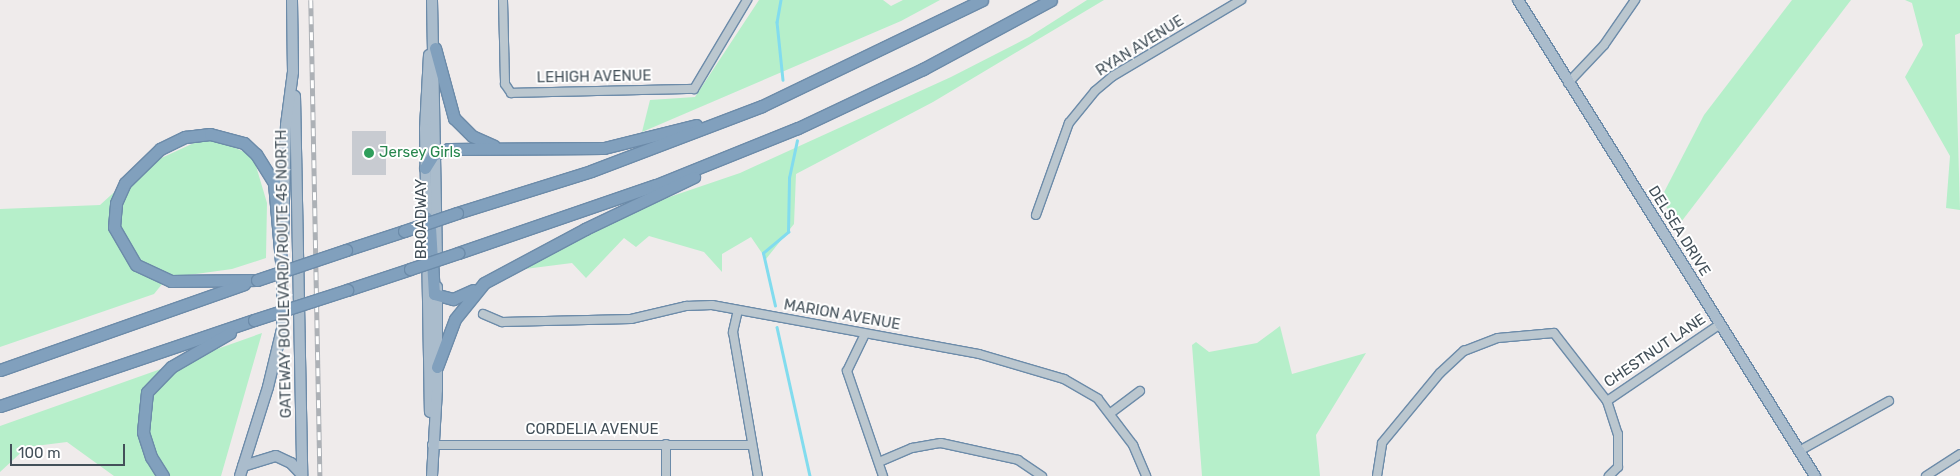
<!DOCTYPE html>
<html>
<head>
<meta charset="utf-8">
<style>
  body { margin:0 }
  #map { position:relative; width:1960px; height:476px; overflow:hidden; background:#efebeb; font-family:Rubik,sans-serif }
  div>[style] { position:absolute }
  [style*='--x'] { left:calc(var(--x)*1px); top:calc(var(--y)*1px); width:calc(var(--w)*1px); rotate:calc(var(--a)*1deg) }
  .green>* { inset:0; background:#b6efca }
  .stream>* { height:2.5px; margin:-1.25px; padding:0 1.25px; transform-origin:1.25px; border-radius:1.25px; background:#82dcee }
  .building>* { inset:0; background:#c8cbd1; transform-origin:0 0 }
  .roads { filter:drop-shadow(1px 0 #6c8ba9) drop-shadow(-1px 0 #6c8ba9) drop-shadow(0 1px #6c8ba9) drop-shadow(0 -1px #6c8ba9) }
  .minor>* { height:8px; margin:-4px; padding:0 4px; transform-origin:4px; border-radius:4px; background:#bbc7cf }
  .major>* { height:10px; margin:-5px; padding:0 5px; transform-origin:5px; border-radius:5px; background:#aabccc }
  .highway>* { height:11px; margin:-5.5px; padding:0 5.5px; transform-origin:5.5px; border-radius:5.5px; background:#81a0bd }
  .rail>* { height:4.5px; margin-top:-2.25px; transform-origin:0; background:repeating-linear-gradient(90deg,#fff 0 8px,#adb1b6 0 16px); box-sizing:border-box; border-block:1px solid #adb1b6 }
  .bridges { filter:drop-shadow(1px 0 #6c8ba9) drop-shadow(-1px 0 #6c8ba9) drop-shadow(0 1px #6c8ba9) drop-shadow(0 -1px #6c8ba9) }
  .highway-bridge>* { height:11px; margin:-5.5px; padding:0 5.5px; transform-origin:5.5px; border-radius:5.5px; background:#81a0bd }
  .dots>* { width:14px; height:14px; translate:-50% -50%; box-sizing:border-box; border:2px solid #fff; border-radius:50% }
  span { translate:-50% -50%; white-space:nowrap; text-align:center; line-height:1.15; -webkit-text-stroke:4px #fff; paint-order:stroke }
  .street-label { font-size:15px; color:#435059 }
  .leisure-label { font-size:15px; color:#27864d }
  .left { translate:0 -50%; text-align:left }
  .scale { position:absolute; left:10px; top:444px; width:115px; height:22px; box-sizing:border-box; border:2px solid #435059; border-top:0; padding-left:6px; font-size:15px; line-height:18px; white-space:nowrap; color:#435059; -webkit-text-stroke:4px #fff; paint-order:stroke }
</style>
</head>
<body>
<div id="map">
  <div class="green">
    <i style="clip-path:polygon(759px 0,883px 0,891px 6px,903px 0,940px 0,901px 21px,642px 132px,650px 100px,695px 97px)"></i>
    <i style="clip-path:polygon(1087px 0,1104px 0,933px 102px,796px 174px,794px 224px,766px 259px,751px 237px,722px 254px,722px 272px,704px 252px,649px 236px,636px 247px,624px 238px,586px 278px,572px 263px,517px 270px,609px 225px,602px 220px,740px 173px,951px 77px,1029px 37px)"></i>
    <i style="clip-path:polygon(1792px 0,1851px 0,1678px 226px,1661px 198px,1704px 115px)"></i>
    <i style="clip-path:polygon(1905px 0,1960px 0,1960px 33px,1955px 35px,1960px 210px,1946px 208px,1950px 156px,1905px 77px,1923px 45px,1912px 3px)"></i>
    <i style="clip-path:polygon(209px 136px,253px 156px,267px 203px,266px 258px,232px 269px,167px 278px,154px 294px,0 347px,0 209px,100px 205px,142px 167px)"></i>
    <i style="clip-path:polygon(1280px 326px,1292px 374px,1366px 353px,1316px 435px,1320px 476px,1202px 476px,1192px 345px,1196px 342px,1209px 352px,1257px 343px)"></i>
    <i style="clip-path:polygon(262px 333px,221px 476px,114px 476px,67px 442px,27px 447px,0 472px,0 426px)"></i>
  </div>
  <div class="stream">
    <i style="--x:781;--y:0;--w:22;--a:100"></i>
    <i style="--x:777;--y:22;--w:58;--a:84.1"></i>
    <i style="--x:775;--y:306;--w:54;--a:-102.8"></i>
    <i style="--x:763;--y:253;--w:33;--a:-40"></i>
    <i style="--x:788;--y:232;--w:54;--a:-88.9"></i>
    <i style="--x:789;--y:178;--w:38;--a:-78"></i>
    <i style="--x:777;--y:327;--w:153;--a:77.5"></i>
  </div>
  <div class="building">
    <i style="left:352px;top:131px;width:34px;height:44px"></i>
  </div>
  <div class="roads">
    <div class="minor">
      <i style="--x:503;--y:0;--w:84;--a:88.6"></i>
      <i style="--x:505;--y:84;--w:11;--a:56"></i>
      <i style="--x:511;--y:93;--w:183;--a:-1.3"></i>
      <i style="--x:694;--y:89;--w:104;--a:-59.2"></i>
      <i style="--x:1568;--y:83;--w:52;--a:-46.5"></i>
      <i style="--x:1604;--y:45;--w:55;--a:-55.4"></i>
      <i style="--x:1036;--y:215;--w:98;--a:-70.3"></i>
      <i style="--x:1069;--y:123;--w:41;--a:-50.9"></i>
      <i style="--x:1095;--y:91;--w:23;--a:-40"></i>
      <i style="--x:1113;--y:76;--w:149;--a:-30.7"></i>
      <i style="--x:738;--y:310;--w:23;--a:103"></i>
      <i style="--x:733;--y:332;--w:146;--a:80.2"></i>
      <i style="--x:483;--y:314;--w:21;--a:23"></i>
      <i style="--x:502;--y:322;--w:129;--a:-1.3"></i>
      <i style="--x:631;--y:319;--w:57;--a:-13.3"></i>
      <i style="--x:686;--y:306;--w:26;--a:-2"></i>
      <i style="--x:712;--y:305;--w:271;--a:10.4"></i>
      <i style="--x:979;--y:354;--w:89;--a:16.4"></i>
      <i style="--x:1064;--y:379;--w:39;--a:30"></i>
      <i style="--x:1098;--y:399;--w:58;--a:52.7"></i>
      <i style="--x:1133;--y:445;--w:34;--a:67"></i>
      <i style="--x:865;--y:334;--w:41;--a:115.9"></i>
      <i style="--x:847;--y:371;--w:111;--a:71.1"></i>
      <i style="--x:1607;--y:401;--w:135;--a:-34.2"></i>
      <i style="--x:1112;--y:412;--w:35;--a:-37"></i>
      <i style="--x:666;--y:444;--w:32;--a:90"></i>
      <i style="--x:432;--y:445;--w:320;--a:0"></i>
      <i style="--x:1799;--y:451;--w:103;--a:-29.1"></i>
      <i style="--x:879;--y:462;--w:36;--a:-23"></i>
      <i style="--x:912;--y:448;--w:29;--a:-10"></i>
      <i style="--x:941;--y:443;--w:79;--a:12.4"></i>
      <i style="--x:1018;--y:460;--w:29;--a:34"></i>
      <i style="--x:1377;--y:476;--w:33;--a:-81"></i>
      <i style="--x:1382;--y:443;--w:91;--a:-50.4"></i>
      <i style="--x:1440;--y:373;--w:33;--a:-43"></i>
      <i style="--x:1464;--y:351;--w:36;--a:-21"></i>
      <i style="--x:1498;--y:338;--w:56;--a:-5.1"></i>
      <i style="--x:1554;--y:333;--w:86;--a:52.1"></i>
      <i style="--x:1607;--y:401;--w:35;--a:72"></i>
      <i style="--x:1618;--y:434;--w:33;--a:90"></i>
      <i style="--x:1618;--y:467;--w:13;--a:135"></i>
      <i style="--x:1926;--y:476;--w:40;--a:-32.9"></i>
    </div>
    <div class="major">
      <i style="--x:432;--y:0;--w:255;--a:88.9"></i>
      <i style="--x:1518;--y:0;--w:561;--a:58.04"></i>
      <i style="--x:429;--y:55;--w:74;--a:93.1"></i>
      <i style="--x:425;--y:129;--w:283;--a:89"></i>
      <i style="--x:295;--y:96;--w:380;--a:88.9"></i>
      <i style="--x:283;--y:239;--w:114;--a:-88.5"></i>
      <i style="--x:286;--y:125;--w:53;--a:-82.5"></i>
      <i style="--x:293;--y:72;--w:72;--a:-90.8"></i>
      <i style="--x:243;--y:466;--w:34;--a:-17"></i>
      <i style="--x:276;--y:456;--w:17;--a:25"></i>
      <i style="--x:291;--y:463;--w:16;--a:47"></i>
      <i style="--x:240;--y:476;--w:93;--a:-72.5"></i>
      <i style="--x:268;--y:387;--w:60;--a:-76.4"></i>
      <i style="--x:282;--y:329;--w:63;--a:-90"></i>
      <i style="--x:432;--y:476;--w:86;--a:-86.7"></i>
      <i style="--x:437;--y:390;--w:103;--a:-90"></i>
    </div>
    <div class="highway">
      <i style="--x:435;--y:48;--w:73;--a:74.8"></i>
      <i style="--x:454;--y:118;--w:25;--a:45"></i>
      <i style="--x:472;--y:136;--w:24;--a:24"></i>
      <i style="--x:425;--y:168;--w:15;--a:-58"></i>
      <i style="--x:433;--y:155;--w:16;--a:-22"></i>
      <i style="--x:448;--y:149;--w:156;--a:-0.4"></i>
      <i style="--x:604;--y:148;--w:95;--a:-14"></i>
      <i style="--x:457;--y:213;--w:140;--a:-17.4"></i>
      <i style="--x:591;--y:171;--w:183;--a:-20.8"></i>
      <i style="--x:762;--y:106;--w:244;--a:-25.7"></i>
      <i style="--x:426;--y:217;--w:11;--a:68"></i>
      <i style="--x:430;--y:227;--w:67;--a:86.6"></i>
      <i style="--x:434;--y:294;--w:20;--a:15"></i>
      <i style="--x:453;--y:299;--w:22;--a:-24"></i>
      <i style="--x:346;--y:250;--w:61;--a:-18.1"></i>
      <i style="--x:458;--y:253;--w:209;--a:-19"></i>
      <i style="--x:656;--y:185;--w:153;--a:-21.9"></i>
      <i style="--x:798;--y:128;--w:138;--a:-25.3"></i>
      <i style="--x:923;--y:69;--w:145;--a:-28.3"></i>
      <i style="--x:257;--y:280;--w:86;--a:179.3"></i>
      <i style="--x:171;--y:281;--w:38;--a:-155"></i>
      <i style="--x:136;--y:265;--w:44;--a:-120.1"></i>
      <i style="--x:114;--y:227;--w:24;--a:-85"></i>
      <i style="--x:116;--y:203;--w:22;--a:-66"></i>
      <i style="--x:125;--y:183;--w:49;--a:-44.2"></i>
      <i style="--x:160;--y:149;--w:28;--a:-26"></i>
      <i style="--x:185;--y:137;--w:25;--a:-7"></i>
      <i style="--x:210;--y:134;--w:35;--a:15"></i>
      <i style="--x:244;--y:143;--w:16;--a:43"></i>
      <i style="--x:256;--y:154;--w:34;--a:58"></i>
      <i style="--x:274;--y:183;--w:79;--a:84.9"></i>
      <i style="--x:347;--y:290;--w:66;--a:-18.4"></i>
      <i style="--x:437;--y:367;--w:51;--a:-69.4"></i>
      <i style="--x:455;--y:319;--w:46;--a:-51.1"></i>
      <i style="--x:484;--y:283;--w:115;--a:-28.1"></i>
      <i style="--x:585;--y:229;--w:121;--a:-25.5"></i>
      <i style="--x:0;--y:370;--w:259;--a:-19.4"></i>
      <i style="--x:0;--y:406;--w:268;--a:-18.7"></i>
      <i style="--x:163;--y:476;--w:22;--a:-122"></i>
      <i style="--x:151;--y:457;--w:26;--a:-108"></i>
      <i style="--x:143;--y:432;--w:40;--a:-84.3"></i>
      <i style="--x:147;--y:392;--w:35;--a:-46"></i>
      <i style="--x:171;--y:367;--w:68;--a:-30"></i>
    </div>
  </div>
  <div class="rail">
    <i style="--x:311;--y:0;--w:476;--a:88.9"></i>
  </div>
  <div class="bridges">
    <div class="highway-bridge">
      <i style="--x:404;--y:231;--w:56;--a:-18.8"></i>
      <i style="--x:410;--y:269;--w:51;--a:-18.4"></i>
      <i style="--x:257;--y:280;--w:94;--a:-18.6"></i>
      <i style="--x:254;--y:320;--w:98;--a:-17.9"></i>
    </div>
  </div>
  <div class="dots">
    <i style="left:369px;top:153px;background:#2e9e5b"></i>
  </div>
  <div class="street-label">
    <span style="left:1140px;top:46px;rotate:-32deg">RYAN AVENUE</span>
    <span style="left:594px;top:77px;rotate:-1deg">LEHIGH AVENUE</span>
    <span style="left:422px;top:219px;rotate:-90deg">BROADWAY</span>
    <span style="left:1679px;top:231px;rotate:58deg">DELSEA DRIVE</span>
    <span style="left:284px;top:274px;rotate:-91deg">GATEWAY BOULEVARD/ROUTE 45 NORTH</span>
    <span style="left:842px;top:315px;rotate:10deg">MARION AVENUE</span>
    <span style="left:1655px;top:351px;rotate:-34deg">CHESTNUT LANE</span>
    <span style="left:592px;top:430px">CORDELIA AVENUE</span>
  </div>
  <div class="leisure-label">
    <span class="left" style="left:379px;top:153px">Jersey Girls</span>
  </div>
  <div class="scale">100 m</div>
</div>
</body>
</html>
